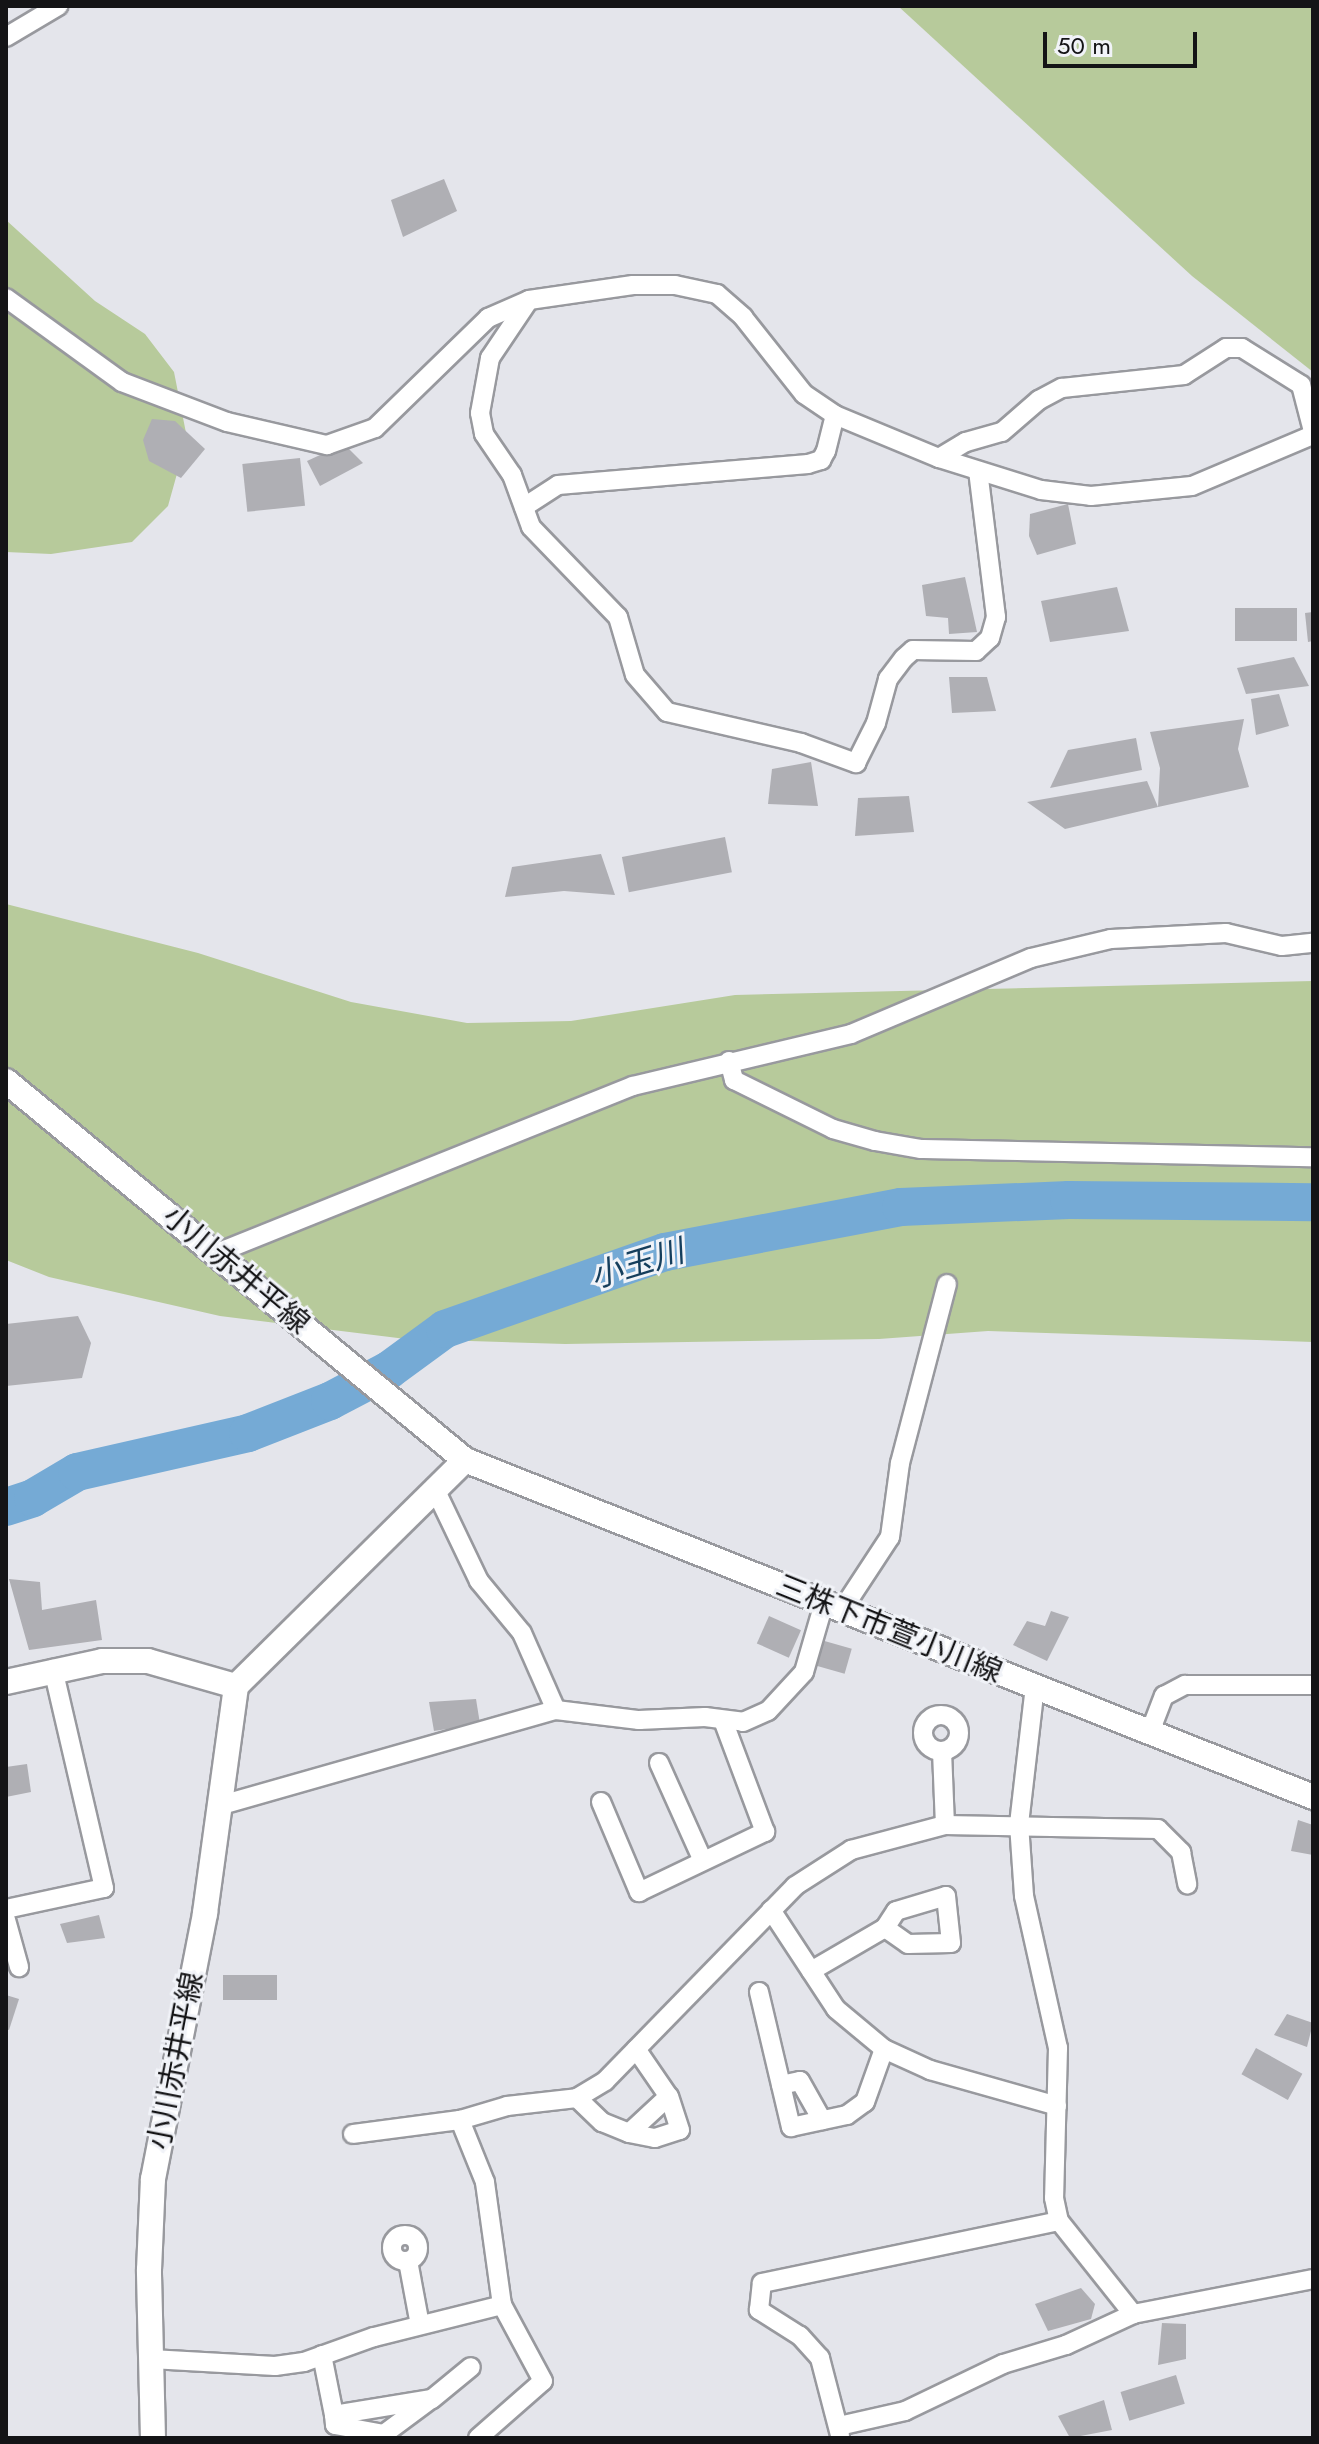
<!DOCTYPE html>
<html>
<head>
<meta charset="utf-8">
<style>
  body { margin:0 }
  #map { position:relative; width:1319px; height:2444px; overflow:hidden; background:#e4e5eb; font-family:Jost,"Noto Sans JP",sans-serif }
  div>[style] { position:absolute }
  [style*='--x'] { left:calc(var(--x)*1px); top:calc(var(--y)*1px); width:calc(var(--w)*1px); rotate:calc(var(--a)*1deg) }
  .green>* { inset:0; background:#b7ca9b }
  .river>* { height:38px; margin:-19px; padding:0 19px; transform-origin:19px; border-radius:19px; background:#75aad5 }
  .building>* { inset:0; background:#afafb4; transform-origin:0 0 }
  .roads { filter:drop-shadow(2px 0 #98999e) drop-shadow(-2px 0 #98999e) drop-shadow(0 2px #98999e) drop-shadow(0 -2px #98999e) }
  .minor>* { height:18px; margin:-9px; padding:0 9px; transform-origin:9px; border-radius:9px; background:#fff }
  .minor>.ring { margin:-9px; padding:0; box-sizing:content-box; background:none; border:18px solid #fff; border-radius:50% }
  .secondary>* { height:24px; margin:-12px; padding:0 12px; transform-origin:12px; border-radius:12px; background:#fff }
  span { translate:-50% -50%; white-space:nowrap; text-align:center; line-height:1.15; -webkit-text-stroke:6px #f1f3f8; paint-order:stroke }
  .street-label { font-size:30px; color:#141416 }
  .water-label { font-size:32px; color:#153e5c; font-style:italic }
  .frame { position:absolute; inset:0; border:8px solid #141416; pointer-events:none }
  .scale { position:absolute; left:1043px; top:32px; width:154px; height:36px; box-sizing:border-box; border:4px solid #141416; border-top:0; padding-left:10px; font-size:24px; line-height:28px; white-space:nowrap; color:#141416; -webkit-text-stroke:6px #f1f3f8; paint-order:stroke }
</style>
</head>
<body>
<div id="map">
  <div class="green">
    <i style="clip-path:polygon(898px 6px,1313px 6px,1313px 372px,1192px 276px)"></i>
    <i style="clip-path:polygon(6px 220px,95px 301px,145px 334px,174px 372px,187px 438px,168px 506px,132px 542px,51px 554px,6px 552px)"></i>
    <i style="clip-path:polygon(6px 904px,198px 953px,351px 1002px,467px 1023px,571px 1021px,735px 995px,1313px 981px,1313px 1342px,988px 1331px,879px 1339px,565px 1344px,406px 1339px,220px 1316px,49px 1277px,6px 1260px)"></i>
  </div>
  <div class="river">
    <i style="--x:6;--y:1507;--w:28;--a:-18"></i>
    <i style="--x:33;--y:1498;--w:51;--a:-30.6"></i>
    <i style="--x:77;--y:1472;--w:175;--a:-12.8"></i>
    <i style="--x:248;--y:1433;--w:88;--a:-21.3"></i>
    <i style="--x:330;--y:1401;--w:67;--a:-27.7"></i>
    <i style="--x:389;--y:1370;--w:69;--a:-36.2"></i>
    <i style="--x:445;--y:1329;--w:233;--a:-19.3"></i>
    <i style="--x:665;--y:1252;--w:240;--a:-10.8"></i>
    <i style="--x:901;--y:1207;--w:168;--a:-2.4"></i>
    <i style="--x:1069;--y:1200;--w:244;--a:0.5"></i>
  </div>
  <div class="building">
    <i style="clip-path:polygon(444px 179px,457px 211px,403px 237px,391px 200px)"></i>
    <i style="clip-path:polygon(152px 419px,175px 421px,205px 449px,181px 478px,149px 461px,143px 440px)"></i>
    <i style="clip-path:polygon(344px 444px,363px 463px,320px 486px,307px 461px)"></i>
    <i style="left:300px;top:458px;width:48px;height:58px;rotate:84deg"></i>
    <i style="clip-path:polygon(1068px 504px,1076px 544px,1037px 555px,1029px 536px,1030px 514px)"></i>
    <i style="clip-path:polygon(965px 577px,977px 632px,949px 634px,948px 618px,926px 616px,922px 585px)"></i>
    <i style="clip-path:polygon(1117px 587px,1129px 631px,1050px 642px,1041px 601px)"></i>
    <i style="left:1297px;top:608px;width:33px;height:62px;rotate:90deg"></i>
    <i style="clip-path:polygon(1313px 612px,1313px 641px,1308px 642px,1305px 613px)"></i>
    <i style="clip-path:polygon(1294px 657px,1309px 686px,1246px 694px,1237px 668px)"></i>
    <i style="clip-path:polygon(949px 677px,987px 677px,996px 711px,952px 713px)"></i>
    <i style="clip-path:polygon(1279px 694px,1289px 726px,1256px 735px,1251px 699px)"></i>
    <i style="clip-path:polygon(1244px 719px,1238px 749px,1249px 787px,1158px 807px,1160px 768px,1150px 732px)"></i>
    <i style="clip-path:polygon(1136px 738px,1142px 770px,1050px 788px,1068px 750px)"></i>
    <i style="clip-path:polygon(811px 762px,818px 806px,768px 804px,772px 769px)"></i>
    <i style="clip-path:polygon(1147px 781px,1158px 807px,1065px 829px,1027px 802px)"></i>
    <i style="clip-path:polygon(909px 796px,914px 832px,855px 836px,858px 798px)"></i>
    <i style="left:725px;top:837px;width:36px;height:105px;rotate:79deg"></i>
    <i style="clip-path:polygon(601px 854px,615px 895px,564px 891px,505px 897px,512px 867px)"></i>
    <i style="clip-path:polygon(78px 1316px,91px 1343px,82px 1378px,6px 1386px,6px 1324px)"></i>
    <i style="clip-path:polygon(9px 1579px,40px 1582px,42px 1610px,96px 1600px,102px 1640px,29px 1650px)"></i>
    <i style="clip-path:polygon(1051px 1611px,1069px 1617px,1047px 1661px,1013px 1645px,1027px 1621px,1045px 1626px)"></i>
    <i style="left:769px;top:1616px;width:35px;height:30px;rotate:24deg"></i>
    <i style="left:821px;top:1640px;width:32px;height:26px;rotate:16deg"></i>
    <i style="clip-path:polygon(476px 1699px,480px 1724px,434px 1731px,429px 1702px)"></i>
    <i style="clip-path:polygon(27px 1764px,31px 1792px,6px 1797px,6px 1767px)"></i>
    <i style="clip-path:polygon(1298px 1820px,1313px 1825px,1313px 1855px,1291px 1851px)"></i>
    <i style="clip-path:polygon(99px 1915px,105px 1938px,67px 1943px,60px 1924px)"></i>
    <i style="left:277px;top:1975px;width:25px;height:54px;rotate:90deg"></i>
    <i style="clip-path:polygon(6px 1995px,19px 1999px,9px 2030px,6px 2029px)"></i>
    <i style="clip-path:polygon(1287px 2014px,1313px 2023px,1307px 2047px,1274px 2035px)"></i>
    <i style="left:1256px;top:2048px;width:53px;height:30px;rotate:29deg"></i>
    <i style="clip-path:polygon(1081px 2288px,1095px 2304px,1091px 2319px,1048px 2331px,1035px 2304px)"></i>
    <i style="clip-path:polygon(1162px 2323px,1186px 2324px,1186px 2359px,1158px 2365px)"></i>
    <i style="left:1176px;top:2375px;width:30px;height:58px;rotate:73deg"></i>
    <i style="clip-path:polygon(1104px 2400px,1112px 2430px,1070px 2438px,1058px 2416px)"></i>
  </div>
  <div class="roads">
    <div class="minor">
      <i style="--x:6;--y:37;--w:61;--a:-30.8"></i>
      <i style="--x:6;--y:298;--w:143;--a:35.9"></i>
      <i style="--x:122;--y:382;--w:112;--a:20.9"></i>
      <i style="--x:227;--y:422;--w:103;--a:13"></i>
      <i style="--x:327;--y:445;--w:51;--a:-19.5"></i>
      <i style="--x:375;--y:428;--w:158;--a:-44.2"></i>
      <i style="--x:488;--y:318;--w:45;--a:-23.7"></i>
      <i style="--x:529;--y:300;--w:105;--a:-8.2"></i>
      <i style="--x:633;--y:285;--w:42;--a:0"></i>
      <i style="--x:675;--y:285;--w:43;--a:12.1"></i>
      <i style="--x:717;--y:294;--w:35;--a:41"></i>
      <i style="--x:743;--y:317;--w:98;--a:51.6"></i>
      <i style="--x:804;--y:394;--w:37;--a:34"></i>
      <i style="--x:835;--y:415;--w:113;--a:22.5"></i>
      <i style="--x:939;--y:458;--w:107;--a:17.4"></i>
      <i style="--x:1041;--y:490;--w:50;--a:6.8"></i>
      <i style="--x:1091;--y:496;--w:101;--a:-5.7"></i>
      <i style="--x:1192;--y:486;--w:131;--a:-22.9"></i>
      <i style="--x:529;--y:300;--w:70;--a:123.9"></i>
      <i style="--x:490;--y:358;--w:56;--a:100.3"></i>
      <i style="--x:480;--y:413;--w:21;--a:79"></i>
      <i style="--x:484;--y:434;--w:50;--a:55.7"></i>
      <i style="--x:512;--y:475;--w:55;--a:69.9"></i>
      <i style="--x:531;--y:527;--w:125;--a:46"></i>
      <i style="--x:618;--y:617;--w:60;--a:73.7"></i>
      <i style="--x:635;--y:675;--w:49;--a:49.1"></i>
      <i style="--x:667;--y:712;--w:138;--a:13"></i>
      <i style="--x:801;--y:743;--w:59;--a:20"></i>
      <i style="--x:856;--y:763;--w:45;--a:-63.4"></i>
      <i style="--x:876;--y:723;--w:46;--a:-74.7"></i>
      <i style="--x:888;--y:679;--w:26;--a:-53"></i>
      <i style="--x:904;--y:658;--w:12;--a:-42"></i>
      <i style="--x:913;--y:650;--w:63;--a:0.9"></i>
      <i style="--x:976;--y:651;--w:19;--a:-43"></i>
      <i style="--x:990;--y:638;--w:22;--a:-74"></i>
      <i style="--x:996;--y:617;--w:147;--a:-97"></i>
      <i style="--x:939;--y:458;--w:31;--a:-31"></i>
      <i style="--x:966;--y:442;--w:37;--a:-16"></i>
      <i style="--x:1002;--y:432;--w:49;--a:-40.9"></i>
      <i style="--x:1039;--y:400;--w:26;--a:-28"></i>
      <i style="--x:1062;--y:388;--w:123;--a:-6.1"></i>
      <i style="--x:1184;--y:375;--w:50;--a:-32.7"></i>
      <i style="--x:1226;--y:348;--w:16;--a:0"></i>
      <i style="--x:1242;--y:348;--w:70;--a:32.1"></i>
      <i style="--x:1301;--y:385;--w:48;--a:75.4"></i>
      <i style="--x:524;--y:507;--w:40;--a:-32.9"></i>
      <i style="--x:558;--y:485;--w:251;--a:-4.8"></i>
      <i style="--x:808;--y:464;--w:14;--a:-17"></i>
      <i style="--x:821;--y:460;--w:10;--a:-61"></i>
      <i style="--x:826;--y:451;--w:37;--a:-76"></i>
      <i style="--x:729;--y:1061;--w:20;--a:75"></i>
      <i style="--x:734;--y:1080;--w:110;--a:26.3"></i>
      <i style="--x:833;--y:1129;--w:44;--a:15.9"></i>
      <i style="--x:875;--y:1141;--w:47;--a:9.9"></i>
      <i style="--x:921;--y:1149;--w:392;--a:1.2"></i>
      <i style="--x:217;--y:1253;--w:448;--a:-21.9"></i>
      <i style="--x:633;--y:1086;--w:224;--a:-13.4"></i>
      <i style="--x:851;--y:1034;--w:195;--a:-22.9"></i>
      <i style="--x:1031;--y:958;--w:82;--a:-13.4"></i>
      <i style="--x:1111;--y:939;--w:115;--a:-3"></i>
      <i style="--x:1226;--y:933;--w:57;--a:13.1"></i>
      <i style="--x:1282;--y:946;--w:31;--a:-6"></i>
      <i style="--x:434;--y:1487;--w:104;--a:64.4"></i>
      <i style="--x:479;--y:1581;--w:67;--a:50.4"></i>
      <i style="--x:522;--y:1633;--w:84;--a:66.2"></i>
      <i style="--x:842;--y:1610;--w:87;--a:-56.7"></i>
      <i style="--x:890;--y:1537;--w:75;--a:-82.3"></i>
      <i style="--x:900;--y:1463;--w:185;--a:-75.3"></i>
      <i style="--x:1035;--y:1686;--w:139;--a:96.6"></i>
      <i style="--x:1019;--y:1824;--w:72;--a:86"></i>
      <i style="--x:1024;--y:1896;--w:156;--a:77.4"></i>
      <i style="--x:1058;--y:2048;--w:150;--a:91.5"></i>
      <i style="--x:1054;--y:2198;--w:24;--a:78"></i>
      <i style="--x:1059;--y:2221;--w:119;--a:51.5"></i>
      <i class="ring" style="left:923px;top:1715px;width:18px;height:18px"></i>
      <i style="--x:1150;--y:1732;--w:39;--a:-69"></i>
      <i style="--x:1164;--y:1696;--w:24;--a:-28"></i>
      <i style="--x:1185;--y:1685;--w:128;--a:0"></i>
      <i style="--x:942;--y:1751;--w:74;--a:87.7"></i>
      <i style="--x:659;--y:1763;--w:107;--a:65.8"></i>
      <i style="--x:601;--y:1802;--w:98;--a:67.1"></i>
      <i style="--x:639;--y:1892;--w:140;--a:-25.5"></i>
      <i style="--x:765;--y:1832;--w:116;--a:-110.6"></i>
      <i style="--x:218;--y:1806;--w:351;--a:-15.9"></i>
      <i style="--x:556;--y:1710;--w:84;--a:6.9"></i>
      <i style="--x:639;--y:1720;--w:66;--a:-2.6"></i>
      <i style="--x:705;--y:1717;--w:38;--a:7"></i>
      <i style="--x:743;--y:1722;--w:27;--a:-24"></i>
      <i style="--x:768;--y:1711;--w:53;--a:-47.3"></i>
      <i style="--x:804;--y:1672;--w:72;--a:-73.8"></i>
      <i style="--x:946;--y:1896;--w:47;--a:83.9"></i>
      <i style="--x:951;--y:1943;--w:43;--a:178.7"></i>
      <i style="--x:908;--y:1944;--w:28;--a:-145"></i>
      <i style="--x:885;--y:1928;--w:20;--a:-57"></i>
      <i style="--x:896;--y:1911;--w:52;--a:-16.7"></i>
      <i style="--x:6;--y:1909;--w:100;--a:-12.1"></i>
      <i style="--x:104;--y:1888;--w:225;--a:-103.1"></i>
      <i style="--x:771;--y:1910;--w:118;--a:56.7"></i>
      <i style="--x:836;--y:2009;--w:62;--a:39.8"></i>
      <i style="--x:884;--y:2049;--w:51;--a:24.5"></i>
      <i style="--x:930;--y:2070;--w:132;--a:15.8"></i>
      <i style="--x:6;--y:1920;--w:49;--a:74.5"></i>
      <i style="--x:811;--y:1971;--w:86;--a:-30.2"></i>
      <i style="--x:759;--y:1992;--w:139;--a:76.7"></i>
      <i style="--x:791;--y:2127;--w:57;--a:-12.1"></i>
      <i style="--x:847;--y:2115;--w:22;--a:-36"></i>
      <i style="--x:865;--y:2102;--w:56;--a:-70.3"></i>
      <i style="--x:781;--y:2085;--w:19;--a:-12"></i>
      <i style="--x:800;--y:2081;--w:45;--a:60.6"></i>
      <i style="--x:577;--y:2098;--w:35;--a:44"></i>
      <i style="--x:602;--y:2122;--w:29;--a:22"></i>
      <i style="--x:629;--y:2133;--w:26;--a:11"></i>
      <i style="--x:655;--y:2138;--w:26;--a:-18"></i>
      <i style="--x:680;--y:2130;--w:35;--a:-108"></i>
      <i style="--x:669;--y:2097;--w:58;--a:-124.5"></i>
      <i style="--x:629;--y:2133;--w:54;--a:-42.8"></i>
      <i style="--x:353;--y:2134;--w:108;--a:-7.5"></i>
      <i class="ring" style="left:392px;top:2235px;width:8px;height:8px"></i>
      <i style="--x:408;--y:2261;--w:65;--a:79.4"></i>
      <i style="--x:322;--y:2355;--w:61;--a:78.7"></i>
      <i style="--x:334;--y:2415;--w:99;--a:-9.3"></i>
      <i style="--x:432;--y:2399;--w:50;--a:-39.4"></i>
      <i style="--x:151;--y:2359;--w:124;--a:3.2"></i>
      <i style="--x:275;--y:2366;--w:29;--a:-8"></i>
      <i style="--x:304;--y:2362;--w:74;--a:-19.7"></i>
      <i style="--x:374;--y:2337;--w:132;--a:-14"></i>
      <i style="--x:502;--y:2305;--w:124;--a:-97.9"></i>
      <i style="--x:485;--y:2182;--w:67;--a:-112"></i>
      <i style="--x:460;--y:2120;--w:49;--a:-16.6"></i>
      <i style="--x:507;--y:2106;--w:70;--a:-6.5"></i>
      <i style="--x:577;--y:2098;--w:33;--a:-31"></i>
      <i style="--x:605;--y:2081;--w:272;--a:-45.7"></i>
      <i style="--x:795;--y:1886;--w:67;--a:-32.7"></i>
      <i style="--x:851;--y:1850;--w:97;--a:-14.9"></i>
      <i style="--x:945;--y:1825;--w:213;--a:1.1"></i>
      <i style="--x:1158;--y:1829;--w:33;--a:45"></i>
      <i style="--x:1181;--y:1852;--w:33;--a:79"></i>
      <i style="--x:334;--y:2415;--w:10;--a:84"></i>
      <i style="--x:335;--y:2425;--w:50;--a:10.4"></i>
      <i style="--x:384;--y:2434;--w:57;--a:-36.5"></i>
      <i style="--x:839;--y:2426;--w:68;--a:-12.8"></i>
      <i style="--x:905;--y:2411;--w:109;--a:-25.6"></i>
      <i style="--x:1003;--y:2364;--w:66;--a:-16.8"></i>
      <i style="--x:1066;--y:2345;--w:74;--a:-24.8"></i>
      <i style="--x:1133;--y:2314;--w:183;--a:-11"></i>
      <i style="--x:840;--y:2435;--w:80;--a:-104.6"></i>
      <i style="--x:820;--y:2358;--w:30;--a:-132"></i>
      <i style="--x:800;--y:2336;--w:49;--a:-147.6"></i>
      <i style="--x:759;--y:2310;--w:27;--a:-84"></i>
      <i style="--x:762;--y:2283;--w:303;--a:-11.8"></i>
      <i style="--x:478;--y:2438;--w:86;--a:-41.2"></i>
      <i style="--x:543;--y:2381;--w:86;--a:-118.3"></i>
    </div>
    <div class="secondary">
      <i style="--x:6;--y:1081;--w:595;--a:39.55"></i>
      <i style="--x:465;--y:1460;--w:913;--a:21.67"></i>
      <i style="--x:6;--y:1682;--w:98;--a:-12.3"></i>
      <i style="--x:102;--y:1661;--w:46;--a:0"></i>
      <i style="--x:148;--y:1661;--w:91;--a:15.9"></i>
      <i style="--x:236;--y:1686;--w:322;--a:-44.6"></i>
      <i style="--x:153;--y:2438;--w:168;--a:-91.4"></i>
      <i style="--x:149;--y:2270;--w:91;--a:-87.5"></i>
      <i style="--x:153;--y:2179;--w:271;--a:-78.9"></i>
      <i style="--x:205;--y:1913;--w:229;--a:-82.2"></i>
    </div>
  </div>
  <div class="street-label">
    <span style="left:236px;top:1270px;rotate:40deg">小川赤井平線</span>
    <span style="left:889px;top:1629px;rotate:22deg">三株下市萱小川線</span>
    <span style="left:176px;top:2061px;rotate:-79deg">小川赤井平線</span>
  </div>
  <div class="water-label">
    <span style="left:637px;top:1264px;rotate:-17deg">小玉川</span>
  </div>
  <div class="frame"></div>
  <div class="scale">50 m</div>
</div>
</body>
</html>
